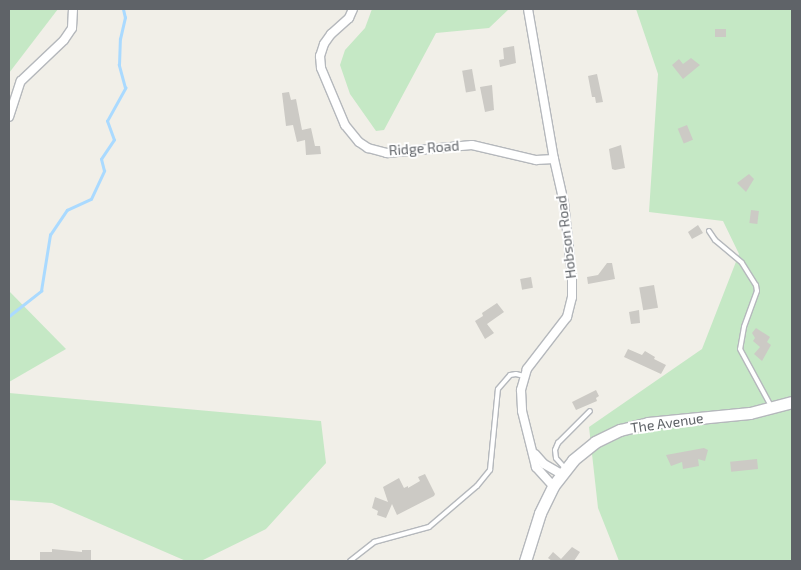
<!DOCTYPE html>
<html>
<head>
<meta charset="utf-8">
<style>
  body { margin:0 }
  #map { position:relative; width:801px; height:570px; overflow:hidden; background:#f1efe8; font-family:"Exo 2",sans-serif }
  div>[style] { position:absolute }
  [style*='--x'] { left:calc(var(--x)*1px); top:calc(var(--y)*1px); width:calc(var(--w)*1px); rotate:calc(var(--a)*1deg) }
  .green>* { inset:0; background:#c5e8c5 }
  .stream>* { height:2.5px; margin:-1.25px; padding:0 1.25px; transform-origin:1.25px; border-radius:1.25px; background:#aadaff }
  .building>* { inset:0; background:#cccac5; transform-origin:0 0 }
  .roads { filter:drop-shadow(1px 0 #b5b8bc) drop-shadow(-1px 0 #b5b8bc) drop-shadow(0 1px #b5b8bc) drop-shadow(0 -1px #b5b8bc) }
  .lane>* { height:4px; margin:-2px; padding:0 2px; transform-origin:2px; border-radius:2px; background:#fff }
  .street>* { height:8px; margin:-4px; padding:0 4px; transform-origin:4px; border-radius:4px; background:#fff }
  .secondary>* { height:11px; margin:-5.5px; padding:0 5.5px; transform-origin:5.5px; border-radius:5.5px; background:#fff }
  span { translate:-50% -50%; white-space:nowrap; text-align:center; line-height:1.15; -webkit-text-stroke:4px #fff; paint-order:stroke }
  .street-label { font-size:14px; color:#5f6368 }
  .frame { position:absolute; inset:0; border:10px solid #5f6368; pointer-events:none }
</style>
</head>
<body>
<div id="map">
  <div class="green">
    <i style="clip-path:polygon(9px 9px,58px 9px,9px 73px)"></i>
    <i style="clip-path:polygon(372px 9px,509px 9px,489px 28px,436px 33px,384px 130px,376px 131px,350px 94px,340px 65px,345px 50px,365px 28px)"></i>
    <i style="clip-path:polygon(636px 9px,792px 9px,792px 561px,619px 561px,598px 508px,589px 427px,702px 349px,739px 254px,723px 221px,649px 212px,658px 74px)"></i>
    <i style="clip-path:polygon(9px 291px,66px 349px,9px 382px)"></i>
    <i style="clip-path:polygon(9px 393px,321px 421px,326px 463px,266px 529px,201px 561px,186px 561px,52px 503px,9px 500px)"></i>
  </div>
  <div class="stream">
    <i style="--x:9;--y:316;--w:41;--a:-38"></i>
    <i style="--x:41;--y:291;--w:57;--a:-80.9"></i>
    <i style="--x:50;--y:235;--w:30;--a:-56"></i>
    <i style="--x:67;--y:210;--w:26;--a:-25"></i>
    <i style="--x:91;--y:199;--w:31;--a:-65"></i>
    <i style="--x:104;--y:171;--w:12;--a:-104"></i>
    <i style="--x:101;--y:159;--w:23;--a:-56"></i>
    <i style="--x:114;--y:140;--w:20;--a:-110"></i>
    <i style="--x:107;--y:121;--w:38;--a:-61"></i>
    <i style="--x:125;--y:88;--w:24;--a:-105"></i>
    <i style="--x:119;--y:65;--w:26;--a:-88"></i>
    <i style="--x:120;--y:39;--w:22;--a:-77"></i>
    <i style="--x:125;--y:18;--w:9;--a:-103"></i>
  </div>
  <div class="building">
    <i style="left:726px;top:29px;width:8px;height:11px;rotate:90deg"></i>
    <i style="clip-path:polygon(514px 46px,516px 63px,500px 67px,499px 60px,504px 59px,503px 48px)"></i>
    <i style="clip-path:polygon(691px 58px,700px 65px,683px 79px,672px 65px,679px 59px,683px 64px)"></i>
    <i style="left:472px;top:69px;width:22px;height:10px;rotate:80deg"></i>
    <i style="clip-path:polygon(597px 74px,603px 102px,596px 103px,595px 97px,592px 97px,588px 76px)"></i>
    <i style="clip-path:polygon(492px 85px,494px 110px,485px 112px,480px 87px)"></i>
    <i style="clip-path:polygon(289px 92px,291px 100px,296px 99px,302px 130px,311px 128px,315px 146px,320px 146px,321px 154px,306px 155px,305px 140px,297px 142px,293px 125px,286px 126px,282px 93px)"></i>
    <i style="left:687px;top:125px;width:16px;height:10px;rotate:68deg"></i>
    <i style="clip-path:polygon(621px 145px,625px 168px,615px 170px,612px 169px,609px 149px)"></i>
    <i style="clip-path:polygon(749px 174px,754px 179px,746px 192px,737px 183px)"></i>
    <i style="left:751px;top:210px;width:8px;height:13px;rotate:7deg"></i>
    <i style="clip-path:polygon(698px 225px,703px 233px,692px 239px,688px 232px)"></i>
    <i style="clip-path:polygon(607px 263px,612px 263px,615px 279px,588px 284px,587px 277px,598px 275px)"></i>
    <i style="left:531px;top:277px;width:11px;height:11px;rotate:80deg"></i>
    <i style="left:654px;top:285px;width:23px;height:15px;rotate:80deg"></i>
    <i style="clip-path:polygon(497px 303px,504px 312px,487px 324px,494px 333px,485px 339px,475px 321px,483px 316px,482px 313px)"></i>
    <i style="clip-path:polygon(639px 310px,640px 323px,631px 324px,629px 312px)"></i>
    <i style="clip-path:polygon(756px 328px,770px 337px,767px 342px,771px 345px,762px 361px,754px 354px,760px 347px,753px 341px,755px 338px,752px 333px)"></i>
    <i style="clip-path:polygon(628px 349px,642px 355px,645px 351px,655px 357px,654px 359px,666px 365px,661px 374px,624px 357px)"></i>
    <i style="clip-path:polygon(596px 390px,599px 396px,596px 398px,597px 401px,576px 410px,572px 402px)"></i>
    <i style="clip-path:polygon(704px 448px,708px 450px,705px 461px,698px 459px,699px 466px,683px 469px,682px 462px,671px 466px,666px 455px)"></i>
    <i style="left:757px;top:459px;width:10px;height:27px;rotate:84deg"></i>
    <i style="clip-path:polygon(425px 474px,435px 494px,434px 496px,397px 515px,392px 504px,386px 518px,377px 515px,378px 511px,372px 508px,375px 497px,388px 502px,383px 487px,399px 478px,404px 488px,408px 486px,408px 488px,420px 481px,418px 477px)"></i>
    <i style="clip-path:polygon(572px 547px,580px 552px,574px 561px,552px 561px,548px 558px,553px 552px,561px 559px)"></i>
    <i style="clip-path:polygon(52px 549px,82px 552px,82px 550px,91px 550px,91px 561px,40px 561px,40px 552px,52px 552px)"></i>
  </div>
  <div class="roads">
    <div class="lane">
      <i style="--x:709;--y:231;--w:11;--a:56"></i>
      <i style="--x:715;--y:240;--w:35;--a:40"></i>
      <i style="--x:742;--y:263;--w:26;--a:58"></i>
      <i style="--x:756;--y:285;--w:6;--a:81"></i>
      <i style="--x:757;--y:291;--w:38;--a:110"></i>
      <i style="--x:744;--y:327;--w:22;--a:100"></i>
      <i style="--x:740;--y:349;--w:65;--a:61.5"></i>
      <i style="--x:564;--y:467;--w:12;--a:-132"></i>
      <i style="--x:556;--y:458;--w:8;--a:-97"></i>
      <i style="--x:555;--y:450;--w:8;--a:-67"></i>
      <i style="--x:558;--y:443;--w:45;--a:-45"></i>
      <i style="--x:350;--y:561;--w:31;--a:-38"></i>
      <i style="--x:374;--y:542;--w:57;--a:-15.3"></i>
      <i style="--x:429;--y:527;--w:63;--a:-40.5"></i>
      <i style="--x:477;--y:486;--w:21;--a:-51"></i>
      <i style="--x:490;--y:470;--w:81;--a:-84.4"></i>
      <i style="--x:498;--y:389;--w:18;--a:-49"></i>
      <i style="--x:510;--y:375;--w:6;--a:-9"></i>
      <i style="--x:516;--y:374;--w:8;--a:14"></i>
    </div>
    <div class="street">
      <i style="--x:353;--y:9;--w:10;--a:114"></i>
      <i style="--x:349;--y:18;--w:24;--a:138"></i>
      <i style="--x:331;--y:34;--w:12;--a:125"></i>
      <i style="--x:324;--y:44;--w:13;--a:108"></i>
      <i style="--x:320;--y:56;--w:12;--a:85"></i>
      <i style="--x:321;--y:68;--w:62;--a:67.2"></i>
      <i style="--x:345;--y:125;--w:22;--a:51"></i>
      <i style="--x:359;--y:142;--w:11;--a:34"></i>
      <i style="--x:368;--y:148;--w:20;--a:15"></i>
      <i style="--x:387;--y:153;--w:85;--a:-5.4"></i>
      <i style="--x:472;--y:145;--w:66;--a:13.2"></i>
      <i style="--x:536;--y:160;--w:18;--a:-3"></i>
      <i style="--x:528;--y:9;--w:152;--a:80.2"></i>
      <i style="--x:554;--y:159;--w:45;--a:77.2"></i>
      <i style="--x:564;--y:203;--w:74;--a:83.8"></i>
      <i style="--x:572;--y:277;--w:20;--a:90"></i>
      <i style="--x:572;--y:297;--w:21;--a:104"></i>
      <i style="--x:567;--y:317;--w:66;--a:127.6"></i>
      <i style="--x:527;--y:369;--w:22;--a:106"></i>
      <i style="--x:521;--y:390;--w:21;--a:87"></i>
      <i style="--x:522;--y:411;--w:58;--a:76"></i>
      <i style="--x:536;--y:467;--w:25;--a:48"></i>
      <i style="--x:9;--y:117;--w:38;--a:-72"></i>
      <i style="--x:21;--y:81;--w:59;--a:-43.6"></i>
      <i style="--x:64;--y:40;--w:14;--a:-56"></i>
      <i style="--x:72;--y:28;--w:19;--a:-87"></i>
      <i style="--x:535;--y:454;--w:13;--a:48"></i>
      <i style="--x:544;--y:464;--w:20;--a:30"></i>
    </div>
    <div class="secondary">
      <i style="--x:525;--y:561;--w:50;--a:-72.6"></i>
      <i style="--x:540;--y:513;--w:30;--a:-64"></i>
      <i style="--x:553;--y:486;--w:33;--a:-52"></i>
      <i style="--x:573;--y:460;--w:28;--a:-39"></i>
      <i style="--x:595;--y:442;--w:28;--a:-26"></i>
      <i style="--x:620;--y:430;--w:29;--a:-14"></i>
      <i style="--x:648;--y:423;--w:102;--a:-5.6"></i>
      <i style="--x:750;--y:413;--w:43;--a:-14.7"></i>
    </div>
  </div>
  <div class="street-label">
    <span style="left:424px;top:148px;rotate:-4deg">Ridge Road</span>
    <span style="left:566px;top:237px;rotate:-97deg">Hobson Road</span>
    <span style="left:667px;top:423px;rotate:-8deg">The Avenue</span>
  </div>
  <div class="frame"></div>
</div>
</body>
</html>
